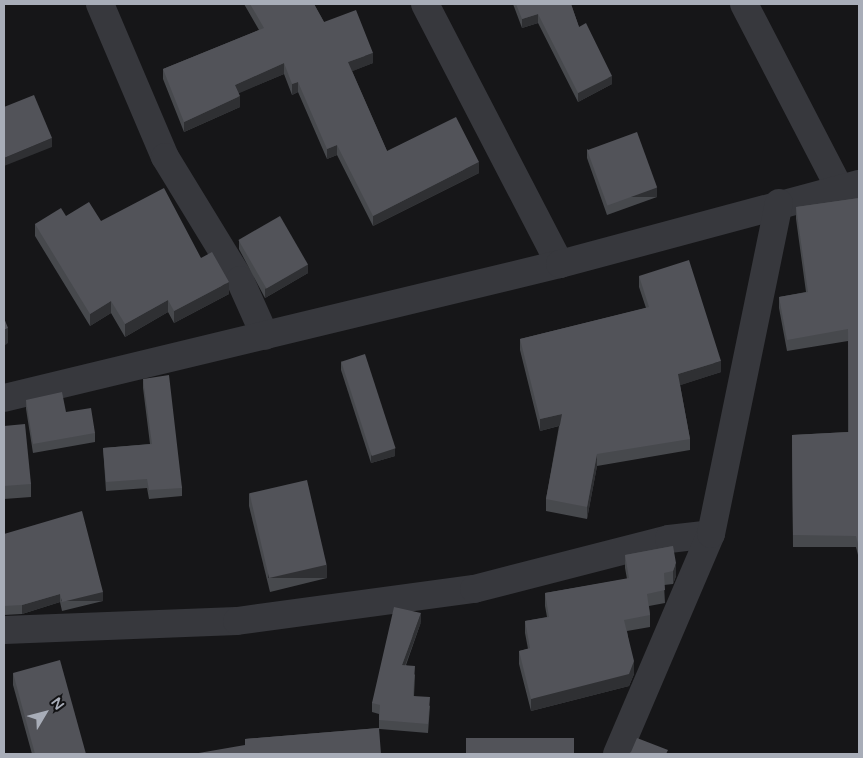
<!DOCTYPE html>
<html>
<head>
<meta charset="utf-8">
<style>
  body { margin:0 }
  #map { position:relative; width:863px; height:758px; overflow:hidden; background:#161618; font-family:"Varela Round",sans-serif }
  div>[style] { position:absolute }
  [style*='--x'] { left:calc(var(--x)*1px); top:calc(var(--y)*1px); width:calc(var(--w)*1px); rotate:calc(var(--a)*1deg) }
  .street>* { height:28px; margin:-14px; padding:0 14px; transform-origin:14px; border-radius:14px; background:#37383d }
  .wall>* { inset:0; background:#47494d }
  .shaded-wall>* { inset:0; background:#2f3033; transform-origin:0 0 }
  .building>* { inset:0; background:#525359; transform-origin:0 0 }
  span { translate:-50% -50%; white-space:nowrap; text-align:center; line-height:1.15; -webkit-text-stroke:4.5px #111113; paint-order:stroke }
  .frame { position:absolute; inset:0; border:5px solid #a8adb8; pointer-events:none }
  .north { position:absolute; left:20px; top:688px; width:50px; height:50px; -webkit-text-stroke:4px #111113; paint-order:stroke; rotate:53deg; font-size:14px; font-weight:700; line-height:20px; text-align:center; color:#a8adb8 }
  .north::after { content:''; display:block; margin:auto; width:18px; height:22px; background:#a8adb8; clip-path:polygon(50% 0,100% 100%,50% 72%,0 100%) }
</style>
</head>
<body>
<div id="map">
  <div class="street">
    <i style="--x:100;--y:4;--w:166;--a:67"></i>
    <i style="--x:165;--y:157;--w:144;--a:58.6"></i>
    <i style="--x:240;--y:280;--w:61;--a:65.9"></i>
    <i style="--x:425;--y:4;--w:293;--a:62.6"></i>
    <i style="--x:744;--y:4;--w:208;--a:62.6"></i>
    <i style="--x:4;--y:398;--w:572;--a:-13.55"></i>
    <i style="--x:560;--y:264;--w:310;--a:-15"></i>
    <i style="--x:4;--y:630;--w:233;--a:-2.2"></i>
    <i style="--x:237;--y:621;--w:239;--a:-7.7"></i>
    <i style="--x:474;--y:589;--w:201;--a:-14.4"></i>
    <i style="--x:669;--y:539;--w:42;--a:-6.8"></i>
    <i style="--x:617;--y:754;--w:239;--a:-66.9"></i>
    <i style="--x:711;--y:534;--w:338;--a:-78.4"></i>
  </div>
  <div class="wall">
    <i style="clip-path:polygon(244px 4px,314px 4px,324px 22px,373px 63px,352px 71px,387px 151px,479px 173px,373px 226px,337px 155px,327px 159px,298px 92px,292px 95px,284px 74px,238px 93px,240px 107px,184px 132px,163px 79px,163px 69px,259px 30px)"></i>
    <i style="clip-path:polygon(513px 4px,571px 4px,579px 27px,612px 84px,578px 102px,538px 23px,522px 28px)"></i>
    <i style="clip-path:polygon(587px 149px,657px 197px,607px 215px,587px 158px)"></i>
    <i style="clip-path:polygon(859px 198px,859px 559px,856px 547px,793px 547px,792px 435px,848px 432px,848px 341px,787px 351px,779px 308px,779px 297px,806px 292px,796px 219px,796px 207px)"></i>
    <i style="clip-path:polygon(66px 216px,101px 221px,201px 258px,229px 294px,174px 323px,168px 312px,125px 337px,111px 313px,90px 326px,35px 236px,35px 224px)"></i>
    <i style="clip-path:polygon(239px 240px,308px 273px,265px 298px,239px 249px)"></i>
    <i style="clip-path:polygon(639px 276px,721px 372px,680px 385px,690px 439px,690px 450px,597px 466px,587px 519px,546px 511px,546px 499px,559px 426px,540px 431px,520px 350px,520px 339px,646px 308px,639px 287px)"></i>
    <i style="clip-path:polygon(341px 361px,395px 456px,371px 463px,341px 370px)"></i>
    <i style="clip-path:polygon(143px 379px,182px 488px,182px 496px,149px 499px,147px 488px,106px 491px,103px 448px,150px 444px,143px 388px)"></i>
    <i style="clip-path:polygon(26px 400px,66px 412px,95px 433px,95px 442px,33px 453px,26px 409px)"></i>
    <i style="clip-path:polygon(4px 426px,31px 484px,31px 497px,4px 499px)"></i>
    <i style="clip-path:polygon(249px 493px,327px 578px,270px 592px,249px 506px)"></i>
    <i style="clip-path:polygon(4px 534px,103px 601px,62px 611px,60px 602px,22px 614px,4px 615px)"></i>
    <i style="clip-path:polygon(673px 546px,676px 576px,673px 584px,664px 585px,665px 603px,649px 606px,650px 615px,650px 627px,627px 631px,634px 674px,629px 686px,531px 711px,519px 664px,519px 651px,528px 649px,525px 633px,525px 621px,547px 617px,545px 606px,545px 593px,627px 579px,625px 568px,625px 555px)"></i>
    <i style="clip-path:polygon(421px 622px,406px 665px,415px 675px,414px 696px,430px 706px,428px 733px,380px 729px,245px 745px,245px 739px,379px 728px,379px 714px,372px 712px,372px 703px)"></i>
    <i style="clip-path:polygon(13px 673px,86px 754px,32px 754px,13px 685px)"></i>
  </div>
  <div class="shaded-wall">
    <i style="clip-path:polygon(538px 14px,538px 23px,522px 28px,522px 19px)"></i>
    <i style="clip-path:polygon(373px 53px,373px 63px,348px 73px,348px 62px)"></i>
    <i style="clip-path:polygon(284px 63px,284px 74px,235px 95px,235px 85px)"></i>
    <i style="clip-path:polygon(612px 76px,612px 84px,578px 102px,578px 93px)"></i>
    <i style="clip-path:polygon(298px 82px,298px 92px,292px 95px,292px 84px)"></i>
    <i style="clip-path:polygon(240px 96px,240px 107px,184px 132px,184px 122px)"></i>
    <i style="clip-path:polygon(52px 138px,52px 147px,4px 166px,4px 158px)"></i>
    <i style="clip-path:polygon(337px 145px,337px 155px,327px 159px,327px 149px)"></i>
    <i style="clip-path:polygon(479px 162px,479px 173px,373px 226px,373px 216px)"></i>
    <i style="left:657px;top:188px;width:9px;height:53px;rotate:90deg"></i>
    <i style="clip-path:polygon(308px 264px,308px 273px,265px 298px,265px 289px)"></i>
    <i style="clip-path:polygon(229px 282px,229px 294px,174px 323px,174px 311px)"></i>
    <i style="clip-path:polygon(168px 300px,168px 312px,125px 337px,125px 324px)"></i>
    <i style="clip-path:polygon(111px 301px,111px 313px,90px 326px,90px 314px)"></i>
    <i style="clip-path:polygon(8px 328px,8px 343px,4px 346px,4px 330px)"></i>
    <i style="clip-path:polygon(721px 361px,721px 372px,678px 386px,678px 374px)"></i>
    <i style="clip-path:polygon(562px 414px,562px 425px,540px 431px,540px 419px)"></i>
    <i style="clip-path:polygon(395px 448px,395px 456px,371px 463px,371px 455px)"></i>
    <i style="clip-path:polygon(597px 454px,597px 466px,587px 519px,587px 507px)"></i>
    <i style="clip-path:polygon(676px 563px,676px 576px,673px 584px,673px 571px)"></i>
    <i style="left:327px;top:565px;width:13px;height:59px;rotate:90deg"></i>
    <i style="left:103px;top:592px;width:9px;height:42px;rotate:90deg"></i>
    <i style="clip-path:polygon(60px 594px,60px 602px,22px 614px,22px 605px)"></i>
    <i style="clip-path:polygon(421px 613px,421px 622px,402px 674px,402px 665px)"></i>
    <i style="clip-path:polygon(634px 661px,634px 674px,629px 686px,531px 711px,531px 699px)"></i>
  </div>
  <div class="building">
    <i style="clip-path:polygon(250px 4px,314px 4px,324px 22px,356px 10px,373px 53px,348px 62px,387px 151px,456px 117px,479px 162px,373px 216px,337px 145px,327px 149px,298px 82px,292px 84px,284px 63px,235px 85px,240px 96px,184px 122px,163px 69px,264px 28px)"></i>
    <i style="clip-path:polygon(516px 4px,571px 4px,579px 27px,586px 23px,612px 76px,578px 93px,538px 14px,522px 19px)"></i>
    <i style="clip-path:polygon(34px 95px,52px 138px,4px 158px,4px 107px)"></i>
    <i style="left:637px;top:132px;width:59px;height:53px;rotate:70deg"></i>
    <i style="clip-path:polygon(164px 188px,201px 258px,212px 252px,229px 282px,174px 311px,168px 300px,125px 324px,111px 301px,90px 314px,35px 224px,61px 208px,66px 216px,89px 202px,101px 221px)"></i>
    <i style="clip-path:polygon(859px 198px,859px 548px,856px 536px,793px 535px,792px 435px,849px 432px,848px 329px,787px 340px,779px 297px,808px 292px,796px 207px)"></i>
    <i style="left:280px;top:216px;width:56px;height:48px;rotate:60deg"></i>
    <i style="clip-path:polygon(689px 260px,721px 361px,678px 374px,690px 439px,597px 454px,587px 507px,546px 499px,562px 414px,540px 419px,520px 339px,649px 307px,639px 276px)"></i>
    <i style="clip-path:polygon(4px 318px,8px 328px,4px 330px)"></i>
    <i style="left:365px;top:354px;width:99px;height:25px;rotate:72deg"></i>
    <i style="clip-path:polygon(169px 375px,182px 488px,149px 490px,147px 479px,106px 482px,103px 448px,152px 444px,143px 379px)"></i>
    <i style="clip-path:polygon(62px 392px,66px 412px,91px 408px,95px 433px,33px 444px,26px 400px)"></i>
    <i style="clip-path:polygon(25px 424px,31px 484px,4px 486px,4px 426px)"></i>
    <i style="left:307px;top:480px;width:87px;height:59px;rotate:77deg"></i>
    <i style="clip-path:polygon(82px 511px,103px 592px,62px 602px,60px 594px,22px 605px,4px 606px,4px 534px)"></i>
    <i style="clip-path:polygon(673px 546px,676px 563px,673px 571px,664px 573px,665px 590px,647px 594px,650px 615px,624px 620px,634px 661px,629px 674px,531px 699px,519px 651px,530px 648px,525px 621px,549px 617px,545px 593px,629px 578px,625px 555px)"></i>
    <i style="clip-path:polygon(394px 607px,421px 613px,402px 665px,415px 666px,413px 696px,430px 697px,428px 724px,379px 720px,380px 705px,372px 703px)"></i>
    <i style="clip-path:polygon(60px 660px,86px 754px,35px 754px,13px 673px)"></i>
    <i style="clip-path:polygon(379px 728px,381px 754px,193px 754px,245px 745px,245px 739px)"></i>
    <i style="left:466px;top:738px;width:108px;height:16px"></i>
    <i style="clip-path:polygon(637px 738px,668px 750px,666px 754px,628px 754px,631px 752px)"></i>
  </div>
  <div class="frame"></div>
  <div class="north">N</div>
</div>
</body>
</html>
